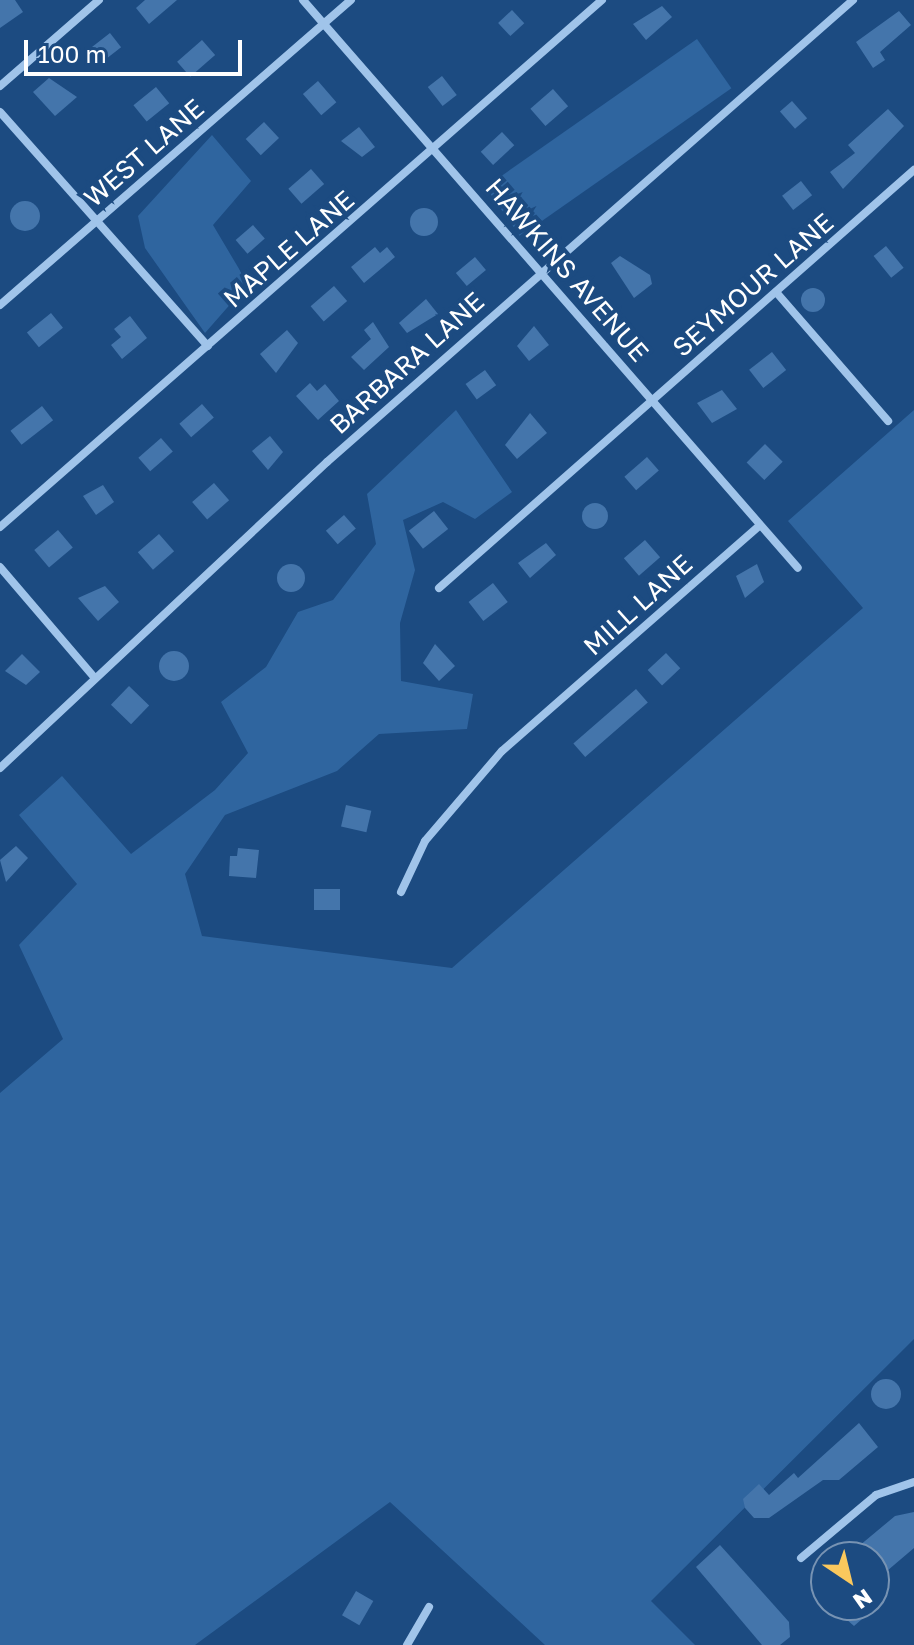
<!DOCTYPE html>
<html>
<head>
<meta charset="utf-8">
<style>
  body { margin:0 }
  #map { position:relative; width:914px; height:1645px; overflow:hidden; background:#1c4b81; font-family:"Golos Text",sans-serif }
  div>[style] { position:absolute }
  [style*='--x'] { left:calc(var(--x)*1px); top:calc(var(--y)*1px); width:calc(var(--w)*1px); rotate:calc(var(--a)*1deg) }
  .green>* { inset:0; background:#2f659f; transform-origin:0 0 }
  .building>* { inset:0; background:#4475ab; transform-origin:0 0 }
  .round { border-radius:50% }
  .minor>* { height:8px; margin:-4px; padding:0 4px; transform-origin:4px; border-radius:4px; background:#a0c4ea }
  span { translate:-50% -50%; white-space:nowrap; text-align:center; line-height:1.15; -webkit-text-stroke:8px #1c4b81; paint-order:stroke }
  .street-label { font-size:26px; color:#fff }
  .north { position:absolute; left:810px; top:1541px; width:80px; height:80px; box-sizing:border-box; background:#1c4b81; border:2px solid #7793b3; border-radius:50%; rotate:145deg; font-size:22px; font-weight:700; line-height:32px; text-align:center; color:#fff }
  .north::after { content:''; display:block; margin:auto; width:28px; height:36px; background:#fac85d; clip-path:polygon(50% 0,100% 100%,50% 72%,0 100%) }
  .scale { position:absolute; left:24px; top:40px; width:218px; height:36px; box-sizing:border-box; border:4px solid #fff; border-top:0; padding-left:10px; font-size:24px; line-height:28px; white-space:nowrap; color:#fff; -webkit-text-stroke:6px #1c4b81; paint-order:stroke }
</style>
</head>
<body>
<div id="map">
  <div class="green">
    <i style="left:697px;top:39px;width:60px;height:258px;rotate:55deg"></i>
    <i style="clip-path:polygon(212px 135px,251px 181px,213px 225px,248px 284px,205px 333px,145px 248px,138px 216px)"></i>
    <i style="clip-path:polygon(456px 410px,512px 492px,475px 519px,443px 502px,403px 520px,415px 570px,400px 623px,401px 681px,473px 694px,467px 729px,379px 734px,337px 771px,225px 815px,185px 874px,202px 936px,452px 968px,863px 608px,788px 521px,914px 410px,914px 1339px,651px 1601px,695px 1645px,545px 1645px,390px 1502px,195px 1645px,0 1645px,0 1093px,63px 1039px,19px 945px,77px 884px,19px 815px,62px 776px,131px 854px,215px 790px,248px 753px,221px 702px,266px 667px,298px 612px,333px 600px,376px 544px,367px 494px)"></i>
  </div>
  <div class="building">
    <i style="clip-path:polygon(0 0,15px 0,23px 12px,0 28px)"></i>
    <i style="clip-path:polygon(145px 0,177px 0,149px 24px,136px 8px)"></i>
    <i style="clip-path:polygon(662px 6px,672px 17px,646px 40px,633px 24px)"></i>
    <i style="left:512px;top:10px;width:18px;height:19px;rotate:47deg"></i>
    <i style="clip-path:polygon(899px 11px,911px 25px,880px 52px,885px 60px,873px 68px,856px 42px)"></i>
    <i style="left:110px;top:33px;width:18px;height:31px;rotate:52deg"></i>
    <i style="left:202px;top:40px;width:20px;height:33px;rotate:49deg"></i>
    <i style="left:442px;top:76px;width:24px;height:18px;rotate:52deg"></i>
    <i style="clip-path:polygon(49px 78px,77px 97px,55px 116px,33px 92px)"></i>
    <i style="left:318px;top:81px;width:28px;height:20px;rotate:49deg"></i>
    <i style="left:156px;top:87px;width:21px;height:29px;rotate:51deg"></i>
    <i style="left:553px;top:89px;width:23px;height:30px;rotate:49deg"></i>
    <i style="left:792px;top:101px;width:23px;height:16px;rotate:49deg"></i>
    <i style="clip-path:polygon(888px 109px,904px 126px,843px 189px,830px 172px,855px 153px,848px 145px)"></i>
    <i style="left:264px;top:122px;width:22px;height:25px;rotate:47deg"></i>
    <i style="clip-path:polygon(359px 127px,375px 147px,362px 157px,341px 141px)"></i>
    <i style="left:502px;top:132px;width:18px;height:29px;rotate:47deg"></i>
    <i style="left:311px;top:169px;width:20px;height:30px;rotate:49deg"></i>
    <i style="left:801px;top:181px;width:18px;height:24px;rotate:52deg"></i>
    <i class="round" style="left:10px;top:201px;width:30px;height:30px"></i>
    <i class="round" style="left:410px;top:208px;width:28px;height:28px"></i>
    <i style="left:253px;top:225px;width:18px;height:23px;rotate:49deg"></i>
    <i style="left:886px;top:246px;width:28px;height:16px;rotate:51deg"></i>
    <i style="clip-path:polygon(375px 247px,380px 253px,387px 247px,395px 257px,364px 283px,351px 267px)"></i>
    <i style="clip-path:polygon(620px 256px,650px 275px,652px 284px,634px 298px,611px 263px)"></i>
    <i style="left:475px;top:257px;width:17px;height:25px;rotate:50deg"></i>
    <i style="left:334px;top:286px;width:20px;height:31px;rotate:49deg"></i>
    <i class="round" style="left:801px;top:288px;width:24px;height:24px"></i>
    <i style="clip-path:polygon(426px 299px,438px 314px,407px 333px,399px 323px)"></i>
    <i style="left:51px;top:313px;width:19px;height:31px;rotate:51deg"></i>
    <i style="clip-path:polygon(130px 316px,147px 338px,122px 359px,111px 345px,121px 337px,114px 329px)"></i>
    <i style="clip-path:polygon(373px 322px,389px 347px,364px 370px,351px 357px,371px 339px,364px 330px)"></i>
    <i style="clip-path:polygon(534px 326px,549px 345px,529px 361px,517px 346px)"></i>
    <i style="clip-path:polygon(287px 330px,298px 343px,276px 373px,260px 354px)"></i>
    <i style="left:772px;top:352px;width:23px;height:29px;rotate:52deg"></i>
    <i style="left:485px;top:370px;width:19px;height:24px;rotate:54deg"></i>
    <i style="clip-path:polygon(310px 383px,317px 391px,325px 384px,339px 401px,318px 420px,296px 396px)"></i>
    <i style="clip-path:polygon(722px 390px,737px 409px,712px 423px,697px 403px)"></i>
    <i style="left:202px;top:404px;width:18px;height:30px;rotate:49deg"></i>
    <i style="left:42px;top:406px;width:18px;height:40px;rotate:52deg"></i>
    <i style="clip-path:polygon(530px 413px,547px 433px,517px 459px,505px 445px)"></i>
    <i style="clip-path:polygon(270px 436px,283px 452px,268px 470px,252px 451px)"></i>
    <i style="left:161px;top:438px;width:18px;height:30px;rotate:49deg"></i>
    <i style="left:765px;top:444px;width:25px;height:26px;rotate:45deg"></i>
    <i style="left:647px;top:457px;width:18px;height:30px;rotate:49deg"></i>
    <i style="left:214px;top:483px;width:23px;height:29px;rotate:49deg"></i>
    <i style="clip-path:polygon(103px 485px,114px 502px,96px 515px,83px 496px)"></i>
    <i class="round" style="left:582px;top:503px;width:26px;height:26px"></i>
    <i style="left:434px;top:511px;width:23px;height:32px;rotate:52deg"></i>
    <i style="left:344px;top:515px;width:18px;height:24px;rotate:49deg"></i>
    <i style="left:58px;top:530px;width:23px;height:31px;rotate:50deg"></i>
    <i style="left:159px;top:534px;width:23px;height:28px;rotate:49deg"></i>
    <i style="left:645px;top:540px;width:23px;height:28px;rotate:49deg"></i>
    <i style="clip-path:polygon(546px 543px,556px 555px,530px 578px,518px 563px)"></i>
    <i style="clip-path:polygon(757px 564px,764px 582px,745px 598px,736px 576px)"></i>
    <i class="round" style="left:277px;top:564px;width:28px;height:28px"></i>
    <i style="left:493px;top:583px;width:24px;height:31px;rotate:52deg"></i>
    <i style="clip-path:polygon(105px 586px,119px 602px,98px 621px,78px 598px)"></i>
    <i style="clip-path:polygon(435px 644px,455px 666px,439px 681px,423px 663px)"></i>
    <i class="round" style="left:159px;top:651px;width:30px;height:30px"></i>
    <i style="left:666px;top:653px;width:21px;height:25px;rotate:47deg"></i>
    <i style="clip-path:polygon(22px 654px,40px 672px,26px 685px,5px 671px)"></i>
    <i style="left:129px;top:686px;width:28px;height:26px;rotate:44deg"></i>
    <i style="left:636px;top:689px;width:18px;height:83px;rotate:49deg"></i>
    <i style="left:346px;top:805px;width:26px;height:22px;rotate:13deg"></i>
    <i style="clip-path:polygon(16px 846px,28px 858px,6px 882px,0 860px)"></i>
    <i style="clip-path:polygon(238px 848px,259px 850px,256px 878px,229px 876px,230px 856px,237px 856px)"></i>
    <i style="left:340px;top:889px;width:21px;height:26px;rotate:90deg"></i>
    <i class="round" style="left:871px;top:1379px;width:30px;height:30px"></i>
    <i style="clip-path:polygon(859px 1423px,878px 1447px,839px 1480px,823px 1480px,769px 1518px,754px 1518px,745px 1508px,743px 1499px,759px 1484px,769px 1495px,794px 1473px,798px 1478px)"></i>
    <i style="clip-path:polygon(914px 1512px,914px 1548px,874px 1582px,874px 1557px,859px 1546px,895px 1516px)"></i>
    <i style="clip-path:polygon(720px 1545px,789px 1622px,790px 1637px,780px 1645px,762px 1645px,696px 1567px)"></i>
    <i style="left:356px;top:1591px;width:20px;height:28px;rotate:30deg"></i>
    <i style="clip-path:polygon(830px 1605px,878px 1605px,854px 1626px)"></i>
  </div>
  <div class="minor">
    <i style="--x:303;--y:0;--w:753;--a:48.93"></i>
    <i style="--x:0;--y:86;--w:131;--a:-41"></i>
    <i style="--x:0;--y:112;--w:313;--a:48.4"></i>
    <i style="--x:776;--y:292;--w:171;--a:49"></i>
    <i style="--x:0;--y:305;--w:465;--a:-41"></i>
    <i style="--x:0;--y:527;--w:800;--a:-41.2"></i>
    <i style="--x:0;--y:567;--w:145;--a:49.5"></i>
    <i style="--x:439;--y:588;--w:633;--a:-41.35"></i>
    <i style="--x:0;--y:768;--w:448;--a:-43.1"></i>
    <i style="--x:327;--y:462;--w:700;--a:-41.29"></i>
    <i style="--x:401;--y:892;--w:56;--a:-64.8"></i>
    <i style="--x:425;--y:841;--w:118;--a:-49.5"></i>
    <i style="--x:502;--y:751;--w:342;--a:-41.2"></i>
    <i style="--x:801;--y:1558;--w:98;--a:-40"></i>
    <i style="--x:876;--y:1495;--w:40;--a:-18.9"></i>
    <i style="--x:407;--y:1645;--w:44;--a:-59.9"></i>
  </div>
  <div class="street-label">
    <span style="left:144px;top:153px;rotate:-41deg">WEST LANE</span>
    <span style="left:289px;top:249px;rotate:-41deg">MAPLE LANE</span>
    <span style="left:567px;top:270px;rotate:49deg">HAWKINS AVENUE</span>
    <span style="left:753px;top:285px;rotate:-41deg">SEYMOUR LANE</span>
    <span style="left:407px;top:363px;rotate:-42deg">BARBARA LANE</span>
    <span style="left:638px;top:605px;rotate:-42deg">MILL LANE</span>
  </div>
  <div class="north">N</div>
  <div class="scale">100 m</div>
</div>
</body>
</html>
